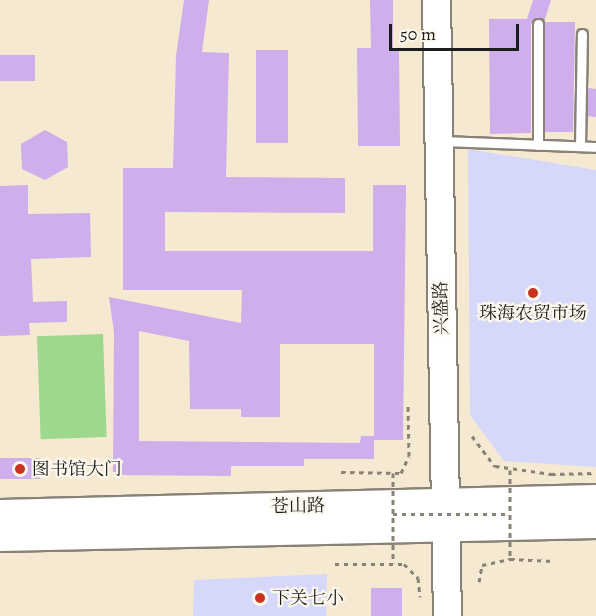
<!DOCTYPE html>
<html>
<head>
<meta charset="utf-8">
<style>
  body { margin:0 }
  #map { position:relative; width:596px; height:616px; overflow:hidden; background:#f5e9d2; font-family:Alegreya,"Noto Serif SC",serif }
  div>[style] { position:absolute }
  [style*='--x'] { left:calc(var(--x)*1px); top:calc(var(--y)*1px); width:calc(var(--w)*1px); rotate:calc(var(--a)*1deg) }
  .built>* { inset:0; background:#d6d8f9 }
  .green>* { inset:0; background:#9ed88c; transform-origin:0 0 }
  .building>* { inset:0; background:#ceaeeb; transform-origin:0 0 }
  .path>* { height:3px; margin-top:-1.5px; transform-origin:0; background:repeating-linear-gradient(90deg,#888277 0 4.5px,transparent 0 9px) }
  .roads { filter:drop-shadow(2px 0 #888277) drop-shadow(-2px 0 #888277) drop-shadow(0 2px #888277) drop-shadow(0 -2px #888277) }
  .lane>* { height:9px; margin:-4.5px; padding:0 4.5px; transform-origin:4.5px; border-radius:4.5px; background:#fff }
  .secondary>* { height:27px; margin:-13.5px; padding:0 13.5px; transform-origin:13.5px; border-radius:13.5px; background:#fff }
  .path-bridge>* { height:3px; margin-top:-1.5px; transform-origin:0; background:repeating-linear-gradient(90deg,#888277 0 4.5px,transparent 0 9px) }
  .dots>* { width:16px; height:16px; translate:-50% -50%; box-sizing:border-box; border:3px solid #fbf7ec; border-radius:50% }
  span { translate:-50% -50%; white-space:nowrap; text-align:center; line-height:1.15; -webkit-text-stroke:4.5px #fbf7ec; paint-order:stroke }
  .street-label { font-size:18px; color:#1c1c1c }
  .poi-label { font-size:18px; color:#1c1c1c }
  .left { translate:0 -50%; text-align:left }
  .scale { position:absolute; left:389px; top:24px; width:130px; height:27px; box-sizing:border-box; border:3px solid #1c1c1c; border-top:0; padding-left:8px; font-size:18px; line-height:21px; white-space:nowrap; color:#1c1c1c; -webkit-text-stroke:4px #fbf7ec; paint-order:stroke }
</style>
</head>
<body>
<div id="map">
  <div class="built">
    <i style="clip-path:polygon(468px 149px,596px 170px,596px 467px,504px 461px,470px 415px)"></i>
    <i style="clip-path:polygon(327px 574px,326px 616px,193px 616px,194px 580px)"></i>
  </div>
  <div class="green">
    <i style="left:103px;top:334px;width:103px;height:66px;rotate:88deg"></i>
  </div>
  <div class="building">
    <i style="clip-path:polygon(evenodd,184px 0,209px 0,202px 52px,229px 53px,226px 177px,345px 178px,345px 213px,165px 212px,165px 251px,373px 251px,373px 185px,406px 185px,403px 440px,374px 440px,374px 459px,304px 459px,304px 466px,231px 466px,231px 476px,113px 475px,114px 332px,109px 297px,241px 323px,242px 290px,123px 290px,123px 168px,173px 168px,176px 56px,184px 0,139px 331px,189px 341px,190px 409px,241px 409px,241px 417px,280px 417px,280px 344px,374px 344px,374px 440px,374px 436px,361px 436px,360px 443px,139px 441px,139px 331px)"></i>
    <i style="clip-path:polygon(370px 0,393px 0,393px 48px,399px 48px,400px 146px,358px 146px,357px 48px,371px 48px)"></i>
    <i style="clip-path:polygon(533px 0,551px 0,544px 22px,575px 22px,573px 132px,545px 132px,545px 24px,537px 17px,531px 24px,531px 133px,490px 134px,489px 19px,527px 19px)"></i>
    <i style="left:256px;top:50px;width:32px;height:93px"></i>
    <i style="left:0;top:55px;width:35px;height:26px"></i>
    <i style="clip-path:polygon(588px 88px,596px 89px,596px 117px,587px 116px)"></i>
    <i style="clip-path:polygon(45px 130px,67px 142px,68px 167px,45px 180px,22px 169px,21px 144px)"></i>
    <i style="clip-path:polygon(28px 185px,28px 214px,90px 213px,91px 257px,31px 259px,33px 302px,67px 301px,67px 322px,29px 323px,30px 335px,0 336px,0 186px)"></i>
    <i style="left:0;top:458px;width:40px;height:21px"></i>
    <i style="left:371px;top:588px;width:31px;height:28px"></i>
  </div>
  <div class="path">
    <i style="--x:472;--y:436;--w:38;--a:53"></i>
    <i style="--x:495;--y:466;--w:57;--a:8.1"></i>
    <i style="--x:551;--y:474;--w:45;--a:-1.3"></i>
    <i style="--x:341;--y:472;--w:60;--a:1"></i>
    <i style="--x:401;--y:473;--w:19;--a:-65"></i>
    <i style="--x:409;--y:456;--w:50;--a:-91.1"></i>
    <i style="--x:335;--y:564;--w:69;--a:0"></i>
    <i style="--x:404;--y:564;--w:20;--a:45"></i>
    <i style="--x:418;--y:578;--w:19;--a:84"></i>
    <i style="--x:479;--y:582;--w:17;--a:-80"></i>
    <i style="--x:482;--y:565;--w:29;--a:-12"></i>
    <i style="--x:510;--y:559;--w:43;--a:2.7"></i>
  </div>
  <div class="roads">
    <div class="lane">
      <i style="--x:538;--y:24;--w:121;--a:90"></i>
      <i style="--x:441;--y:141;--w:155;--a:2.2"></i>
      <i style="--x:580;--y:146;--w:112;--a:-89"></i>
    </div>
    <div class="secondary">
      <i style="--x:436;--y:0;--w:616;--a:88.98"></i>
      <i style="--x:0;--y:513;--w:596;--a:-1.44"></i>
      <i style="--x:0;--y:537;--w:596;--a:-1.25"></i>
    </div>
  </div>
  <div class="path-bridge">
    <i style="--x:510;--y:470;--w:89;--a:90"></i>
    <i style="--x:393;--y:473;--w:90;--a:90"></i>
    <i style="--x:393;--y:514;--w:117;--a:0"></i>
  </div>
  <div class="dots">
    <i style="left:533px;top:293px;background:#c8321e"></i>
    <i style="left:20px;top:469px;background:#c8321e"></i>
    <i style="left:260px;top:598px;background:#c8321e"></i>
  </div>
  <div class="street-label">
    <span style="left:441px;top:308px;rotate:-91deg">兴盛路</span>
    <span style="left:298px;top:506px;rotate:-1deg">苍山路</span>
  </div>
  <div class="poi-label">
    <span style="left:533px;top:313px">珠海农贸市场</span>
    <span class="left" style="left:32px;top:469px">图书馆大门</span>
    <span class="left" style="left:272px;top:598px">下关七小</span>
  </div>
  <div class="scale">50 m</div>
</div>
</body>
</html>
